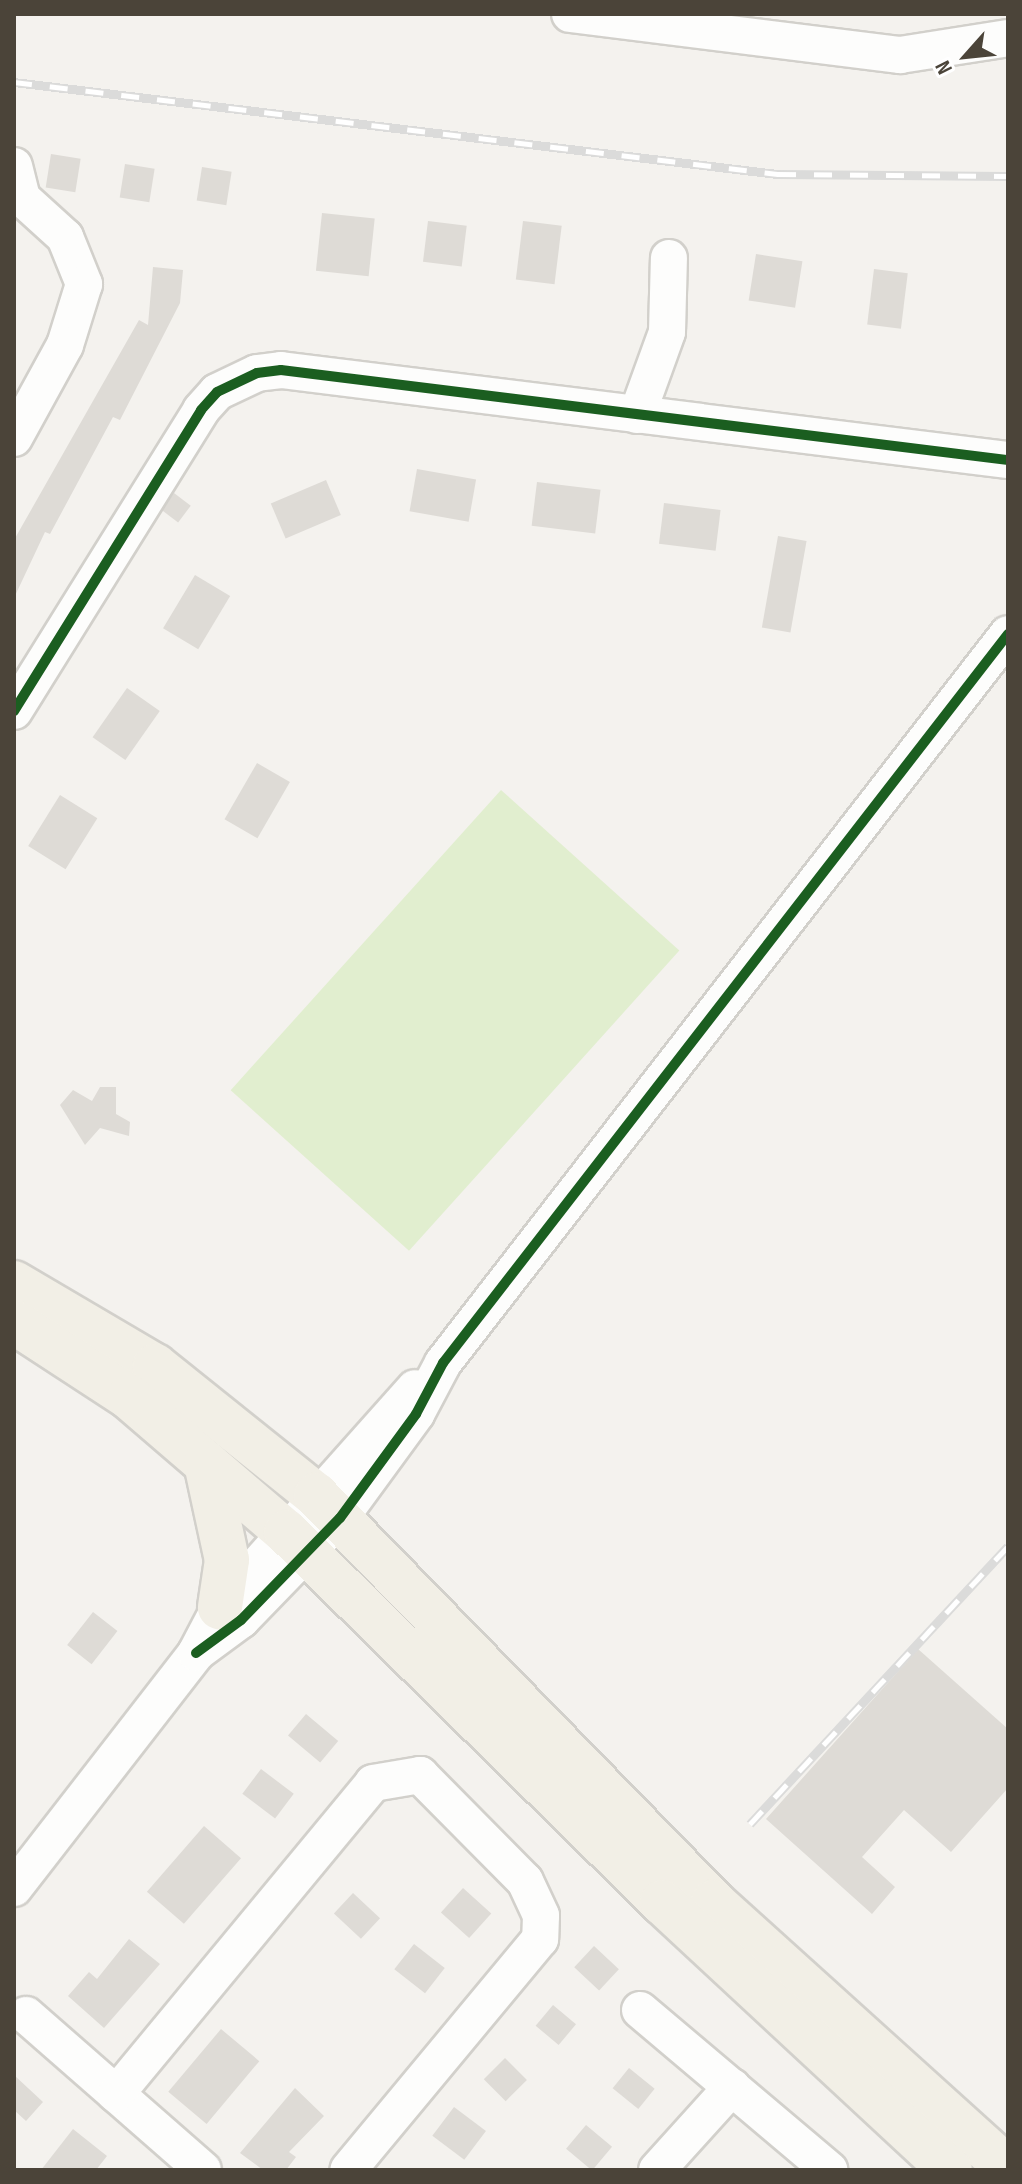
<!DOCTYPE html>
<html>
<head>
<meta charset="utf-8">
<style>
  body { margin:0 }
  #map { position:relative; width:1022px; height:2184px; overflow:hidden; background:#f4f2ee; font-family:"Sofia Sans Condensed",sans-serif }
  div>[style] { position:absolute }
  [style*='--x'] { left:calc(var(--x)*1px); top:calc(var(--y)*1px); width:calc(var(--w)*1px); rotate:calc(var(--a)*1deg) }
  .green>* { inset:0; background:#e1eecf; transform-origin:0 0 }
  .building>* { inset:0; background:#dedbd6; transform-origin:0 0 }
  .roads { filter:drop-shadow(2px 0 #d2d0cb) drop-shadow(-2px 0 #d2d0cb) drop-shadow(0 2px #d2d0cb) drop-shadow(0 -2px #d2d0cb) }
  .minor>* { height:36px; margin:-18px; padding:0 18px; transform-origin:18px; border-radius:18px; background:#fdfdfc }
  .major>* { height:44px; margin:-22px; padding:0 22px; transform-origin:22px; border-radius:22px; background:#f2efe6 }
  .rail>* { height:9px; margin-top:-4.5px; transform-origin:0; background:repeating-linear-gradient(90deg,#fff 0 18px,#dbdbda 0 36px); box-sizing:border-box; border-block:2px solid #dbdbda }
  .cycleway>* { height:10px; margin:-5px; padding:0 5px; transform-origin:5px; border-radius:5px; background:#1b5e20 }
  span { translate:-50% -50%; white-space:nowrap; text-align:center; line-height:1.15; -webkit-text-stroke:7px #fff; paint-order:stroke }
  .frame { position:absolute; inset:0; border:16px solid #4b4439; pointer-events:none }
  .north { position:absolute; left:926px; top:16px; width:80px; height:80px; -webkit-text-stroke:6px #fff; paint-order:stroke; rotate:243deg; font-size:22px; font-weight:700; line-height:32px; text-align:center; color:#4b4439 }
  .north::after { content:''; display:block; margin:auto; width:28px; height:36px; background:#4b4439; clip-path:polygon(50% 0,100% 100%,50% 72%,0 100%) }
</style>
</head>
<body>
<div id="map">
  <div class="green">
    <i style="left:501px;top:790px;width:240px;height:404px;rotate:42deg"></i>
  </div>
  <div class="building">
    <i style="left:51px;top:154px;width:30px;height:34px;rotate:9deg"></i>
    <i style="left:125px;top:164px;width:30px;height:34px;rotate:9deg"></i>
    <i style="left:202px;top:167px;width:30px;height:34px;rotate:9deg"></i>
    <i style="left:322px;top:213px;width:53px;height:58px;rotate:6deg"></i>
    <i style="left:428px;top:221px;width:39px;height:41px;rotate:7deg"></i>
    <i style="left:523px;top:221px;width:39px;height:59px;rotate:7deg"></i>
    <i style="left:756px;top:254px;width:47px;height:47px;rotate:9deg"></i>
    <i style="clip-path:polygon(153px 267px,183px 270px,180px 303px,120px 420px,113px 417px,50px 534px,45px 532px,14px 598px,14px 540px,139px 320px,148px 325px)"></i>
    <i style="left:874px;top:269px;width:34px;height:56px;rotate:7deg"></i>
    <i style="left:417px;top:469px;width:60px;height:43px;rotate:10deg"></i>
    <i style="left:326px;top:480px;width:38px;height:60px;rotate:67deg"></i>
    <i style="left:537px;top:482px;width:64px;height:44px;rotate:7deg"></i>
    <i style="left:174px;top:493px;width:21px;height:21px;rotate:37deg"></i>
    <i style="left:664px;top:503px;width:57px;height:41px;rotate:7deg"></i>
    <i style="left:778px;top:536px;width:29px;height:93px;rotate:10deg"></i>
    <i style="left:195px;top:575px;width:41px;height:62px;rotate:31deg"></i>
    <i style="left:127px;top:688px;width:40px;height:60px;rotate:35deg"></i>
    <i style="left:257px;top:763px;width:38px;height:65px;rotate:30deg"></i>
    <i style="left:60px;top:795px;width:44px;height:60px;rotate:32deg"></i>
    <i style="clip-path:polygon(100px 1087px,116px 1087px,116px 1114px,130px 1122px,129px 1136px,100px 1128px,85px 1145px,60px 1105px,73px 1090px,92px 1101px)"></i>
    <i style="left:93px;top:1612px;width:31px;height:42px;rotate:38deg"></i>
    <i style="clip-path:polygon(918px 1649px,1008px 1729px,1008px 1788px,951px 1852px,904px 1810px,862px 1857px,895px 1887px,872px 1914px,766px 1819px)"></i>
    <i style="left:306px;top:1714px;width:42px;height:28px;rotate:40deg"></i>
    <i style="left:261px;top:1769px;width:41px;height:31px;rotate:37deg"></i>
    <i style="left:204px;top:1826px;width:49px;height:87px;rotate:41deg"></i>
    <i style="left:463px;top:1888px;width:38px;height:33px;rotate:42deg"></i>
    <i style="left:353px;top:1893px;width:37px;height:28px;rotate:43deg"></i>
    <i style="clip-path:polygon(129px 1939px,160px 1964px,104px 2028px,68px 1996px,89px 1972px,97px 1979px)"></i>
    <i style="left:414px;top:1944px;width:39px;height:32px;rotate:38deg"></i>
    <i style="left:594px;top:1946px;width:34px;height:29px;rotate:43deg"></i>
    <i style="left:553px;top:2005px;width:30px;height:27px;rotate:40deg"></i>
    <i style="left:221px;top:2029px;width:50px;height:82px;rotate:40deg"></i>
    <i style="left:505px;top:2058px;width:31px;height:30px;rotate:45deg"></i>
    <i style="left:629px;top:2068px;width:33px;height:26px;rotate:39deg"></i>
    <i style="clip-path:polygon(14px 2075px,43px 2102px,26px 2121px,14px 2110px)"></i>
    <i style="clip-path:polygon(295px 2088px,324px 2116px,289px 2152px,296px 2157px,286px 2170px,263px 2170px,240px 2153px)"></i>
    <i style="left:454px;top:2107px;width:40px;height:36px;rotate:37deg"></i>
    <i style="left:586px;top:2125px;width:34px;height:31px;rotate:40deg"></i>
    <i style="clip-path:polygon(73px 2129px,107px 2156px,96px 2170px,41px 2170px)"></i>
  </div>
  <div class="roads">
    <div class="minor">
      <i style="--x:570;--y:14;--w:333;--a:7.1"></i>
      <i style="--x:900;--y:55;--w:109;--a:-8.9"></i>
      <i style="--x:14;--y:166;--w:33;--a:76"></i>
      <i style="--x:22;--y:198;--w:58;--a:42.2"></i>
      <i style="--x:65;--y:237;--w:51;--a:68"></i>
      <i style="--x:84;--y:284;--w:64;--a:107.3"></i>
      <i style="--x:65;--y:345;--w:106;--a:118.7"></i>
      <i style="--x:637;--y:415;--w:88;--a:-70.1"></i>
      <i style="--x:667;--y:332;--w:74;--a:-88.5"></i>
      <i style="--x:14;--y:711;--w:354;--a:-58.1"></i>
      <i style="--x:201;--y:410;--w:24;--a:-48"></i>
      <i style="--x:217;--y:392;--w:44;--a:-25.4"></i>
      <i style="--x:257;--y:373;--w:24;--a:-7"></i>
      <i style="--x:281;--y:370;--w:733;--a:7.06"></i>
      <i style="--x:196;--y:1653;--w:56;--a:-36.3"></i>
      <i style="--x:241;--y:1620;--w:142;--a:-45.9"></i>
      <i style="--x:340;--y:1518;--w:129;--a:-53.8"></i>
      <i style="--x:416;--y:1414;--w:58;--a:-62.1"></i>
      <i style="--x:443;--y:1363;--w:922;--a:-52.22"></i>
      <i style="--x:14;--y:1888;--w:297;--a:-52.2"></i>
      <i style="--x:196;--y:1653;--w:52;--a:-62.4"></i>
      <i style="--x:220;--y:1607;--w:293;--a:-48.3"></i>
      <i style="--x:640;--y:2010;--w:248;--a:40.2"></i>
      <i style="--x:26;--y:2015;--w:235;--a:41.2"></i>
      <i style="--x:116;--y:2094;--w:403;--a:-50.4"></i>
      <i style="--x:373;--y:1783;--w:48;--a:-9.7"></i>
      <i style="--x:420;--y:1775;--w:149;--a:45.3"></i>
      <i style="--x:525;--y:1881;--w:38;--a:65"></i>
      <i style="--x:541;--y:1916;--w:23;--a:92"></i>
      <i style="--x:540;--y:1939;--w:300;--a:129.7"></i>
      <i style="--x:657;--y:2170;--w:112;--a:-47.9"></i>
    </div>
    <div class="major">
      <i style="--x:14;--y:1283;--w:164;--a:30.5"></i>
      <i style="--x:155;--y:1366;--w:206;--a:38.7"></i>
      <i style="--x:316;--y:1495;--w:569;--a:45.71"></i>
      <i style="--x:713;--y:1902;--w:398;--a:42.1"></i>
      <i style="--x:14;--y:1322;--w:137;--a:33.1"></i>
      <i style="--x:129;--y:1397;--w:207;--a:40.7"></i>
      <i style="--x:286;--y:1532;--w:528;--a:44.54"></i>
      <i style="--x:662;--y:1902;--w:393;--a:42.9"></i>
      <i style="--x:206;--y:1463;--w:99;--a:77.8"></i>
      <i style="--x:227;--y:1560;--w:48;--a:98.5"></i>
    </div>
  </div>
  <div class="rail">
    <i style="--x:14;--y:82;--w:770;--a:6.87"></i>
    <i style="--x:778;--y:174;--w:230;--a:0.5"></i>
    <i style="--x:750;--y:1824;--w:379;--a:-47.1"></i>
  </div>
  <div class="cycleway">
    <i style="--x:14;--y:711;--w:354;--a:-58.1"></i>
    <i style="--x:201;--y:410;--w:24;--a:-48"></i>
    <i style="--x:217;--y:392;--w:44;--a:-25.4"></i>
    <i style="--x:257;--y:373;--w:24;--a:-7"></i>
    <i style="--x:281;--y:370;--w:733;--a:7.06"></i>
    <i style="--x:196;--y:1653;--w:56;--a:-36.3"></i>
    <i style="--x:241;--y:1620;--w:142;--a:-45.9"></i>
    <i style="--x:340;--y:1518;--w:129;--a:-53.8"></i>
    <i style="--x:416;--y:1414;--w:58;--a:-62.1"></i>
    <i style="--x:443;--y:1363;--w:922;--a:-52.22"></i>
  </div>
  <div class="frame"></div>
  <div class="north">N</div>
</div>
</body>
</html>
